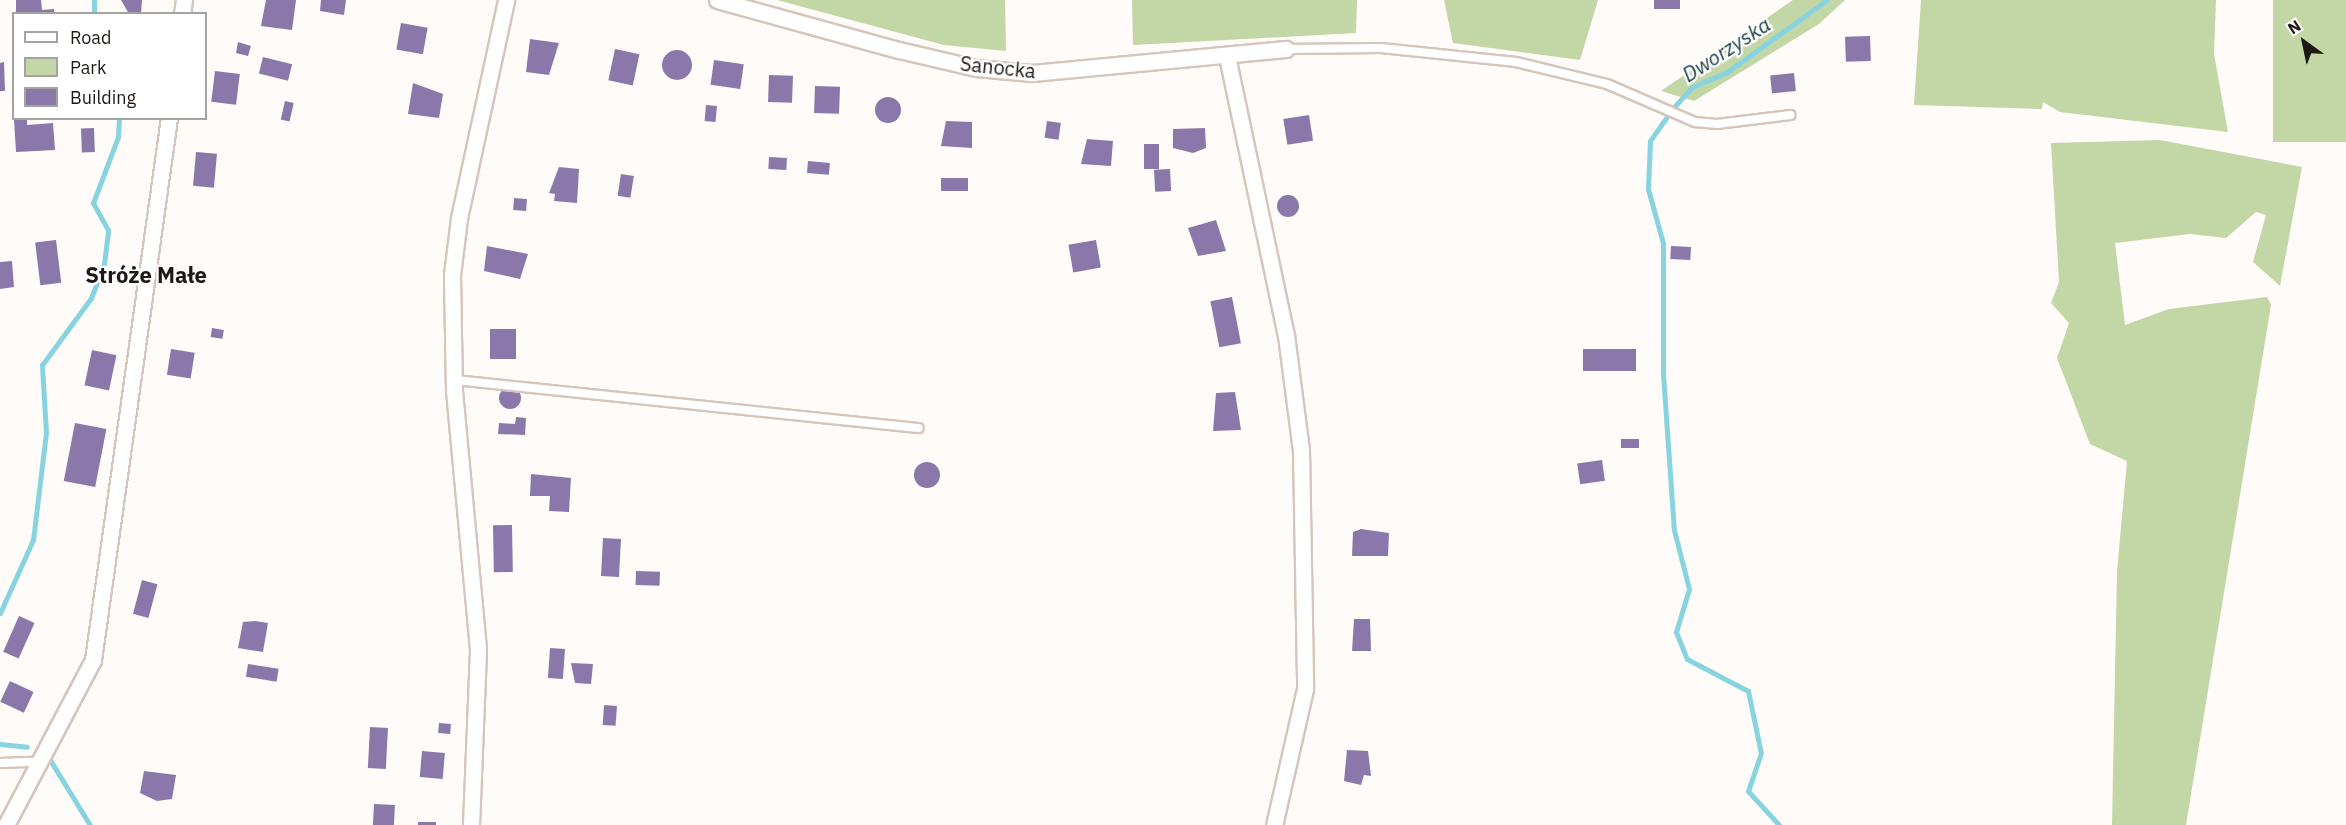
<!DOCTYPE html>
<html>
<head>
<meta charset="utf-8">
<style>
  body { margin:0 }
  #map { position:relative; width:2346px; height:825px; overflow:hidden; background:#fefbf9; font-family:"IBM Plex Sans",sans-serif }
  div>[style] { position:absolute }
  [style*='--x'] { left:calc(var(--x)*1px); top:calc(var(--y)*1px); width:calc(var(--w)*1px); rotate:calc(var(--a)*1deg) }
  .green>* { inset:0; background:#c3d6a6; transform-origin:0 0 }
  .stream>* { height:5px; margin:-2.5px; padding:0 2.5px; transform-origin:2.5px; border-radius:2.5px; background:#87d4e0 }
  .building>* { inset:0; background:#8b78aa; transform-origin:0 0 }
  .round { border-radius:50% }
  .roads { filter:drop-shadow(2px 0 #d5c6bc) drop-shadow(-2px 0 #d5c6bc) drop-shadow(0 2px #d5c6bc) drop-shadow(0 -2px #d5c6bc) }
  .lane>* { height:8px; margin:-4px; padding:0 4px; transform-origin:4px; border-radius:4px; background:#fff }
  .street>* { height:15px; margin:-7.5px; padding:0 7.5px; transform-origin:7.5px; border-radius:7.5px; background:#fff }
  span { translate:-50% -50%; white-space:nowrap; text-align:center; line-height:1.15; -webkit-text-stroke:4.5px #fff; paint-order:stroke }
  .street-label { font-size:20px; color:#1f1916 }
  .water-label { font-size:21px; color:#183d43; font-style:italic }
  .quarter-label { font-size:22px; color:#1f1916; font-weight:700 }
  .legend { position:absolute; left:12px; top:12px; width:195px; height:108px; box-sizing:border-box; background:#fff; border:2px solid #a5a3a2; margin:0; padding:8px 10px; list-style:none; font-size:18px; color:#1f1916 }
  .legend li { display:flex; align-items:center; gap:12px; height:30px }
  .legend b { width:30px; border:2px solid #a5a3a2 }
  .north { position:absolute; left:2274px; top:12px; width:60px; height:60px; -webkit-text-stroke:4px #fff; paint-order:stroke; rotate:327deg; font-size:16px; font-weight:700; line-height:24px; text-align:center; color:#1f1916 }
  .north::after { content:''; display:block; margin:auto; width:21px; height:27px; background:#1f1916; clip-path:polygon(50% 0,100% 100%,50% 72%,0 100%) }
</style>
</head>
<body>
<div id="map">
  <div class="green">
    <i style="clip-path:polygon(777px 0,1005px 0,1006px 51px,944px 45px)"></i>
    <i style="clip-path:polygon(1132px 0,1357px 0,1356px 33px,1133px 45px)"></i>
    <i style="clip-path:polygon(1444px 0,1598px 0,1580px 60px,1453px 43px)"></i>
    <i style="clip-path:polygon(1793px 0,1845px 0,1819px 24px,1694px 101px,1661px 91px)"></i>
    <i style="clip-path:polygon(1921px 0,2216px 0,2214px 54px,2228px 132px,2060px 112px,2043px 102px,2042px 109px,1914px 105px)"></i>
    <i style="left:2273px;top:0;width:73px;height:142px"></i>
    <i style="clip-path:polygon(2160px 140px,2302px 167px,2280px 286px,2253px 262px,2266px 215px,2256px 212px,2226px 238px,2190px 234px,2115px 243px,2125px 325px,2169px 309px,2267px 297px,2271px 305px,2186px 825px,2112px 825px,2117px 572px,2127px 461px,2090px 444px,2057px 358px,2069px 323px,2051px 303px,2059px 282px,2051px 143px)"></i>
  </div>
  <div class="stream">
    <i style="--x:94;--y:14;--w:14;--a:-90"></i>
    <i style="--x:1674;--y:107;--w:27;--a:-48"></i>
    <i style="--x:1692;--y:87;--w:38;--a:-23"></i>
    <i style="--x:1727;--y:72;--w:123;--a:-35.8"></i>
    <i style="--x:1666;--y:118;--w:28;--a:125"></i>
    <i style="--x:1650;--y:141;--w:48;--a:92.4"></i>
    <i style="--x:1648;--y:189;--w:56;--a:74.5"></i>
    <i style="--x:1663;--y:243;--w:131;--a:90"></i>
    <i style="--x:1663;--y:374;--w:156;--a:86"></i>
    <i style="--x:1674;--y:530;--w:61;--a:75.7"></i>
    <i style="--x:1689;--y:589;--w:45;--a:106.8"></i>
    <i style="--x:1676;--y:632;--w:29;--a:68"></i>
    <i style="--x:1687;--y:659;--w:69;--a:27.7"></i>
    <i style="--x:1748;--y:691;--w:63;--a:78.2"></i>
    <i style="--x:1761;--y:753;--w:40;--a:108.9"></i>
    <i style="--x:1748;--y:791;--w:46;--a:47.6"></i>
    <i style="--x:0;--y:613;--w:80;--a:-65.7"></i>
    <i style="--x:33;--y:540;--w:108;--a:-83.1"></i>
    <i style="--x:46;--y:433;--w:68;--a:-93.4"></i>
    <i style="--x:42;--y:365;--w:83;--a:-53.8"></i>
    <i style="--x:91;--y:298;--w:36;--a:-69"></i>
    <i style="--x:104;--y:264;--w:34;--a:-83"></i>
    <i style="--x:108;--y:230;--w:31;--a:-119"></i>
    <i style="--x:93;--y:203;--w:71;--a:-69.3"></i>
    <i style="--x:118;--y:137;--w:19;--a:-87"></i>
    <i style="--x:0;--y:744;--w:27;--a:6"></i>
    <i style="--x:50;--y:760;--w:76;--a:58.4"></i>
  </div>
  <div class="building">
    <i style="clip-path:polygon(16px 0,41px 0,42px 10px,54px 9px,54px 14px,16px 14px)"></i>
    <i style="clip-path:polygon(121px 0,142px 0,141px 14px,129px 14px)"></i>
    <i style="clip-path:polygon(266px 0,296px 0,292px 30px,261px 26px)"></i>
    <i style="clip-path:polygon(321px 0,346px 0,344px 15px,320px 11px)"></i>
    <i style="left:1654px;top:0;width:26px;height:9px"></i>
    <i style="left:401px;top:23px;width:27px;height:27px;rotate:10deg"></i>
    <i style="left:1870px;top:36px;width:25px;height:25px;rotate:88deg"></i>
    <i style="clip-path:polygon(530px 39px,559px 43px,549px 75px,526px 72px)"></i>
    <i style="clip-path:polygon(238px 42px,251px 46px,248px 56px,236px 53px)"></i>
    <i style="left:615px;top:49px;width:25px;height:32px;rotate:12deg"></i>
    <i class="round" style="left:662px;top:50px;width:30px;height:30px"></i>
    <i style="left:263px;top:57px;width:30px;height:17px;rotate:14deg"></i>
    <i style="left:714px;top:60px;width:30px;height:25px;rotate:8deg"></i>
    <i style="clip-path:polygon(4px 62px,5px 91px,0 91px,0 63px)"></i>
    <i style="left:215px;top:71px;width:25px;height:31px;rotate:7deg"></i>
    <i style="left:1794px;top:73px;width:18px;height:24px;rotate:84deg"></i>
    <i style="left:769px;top:75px;width:24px;height:27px;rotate:2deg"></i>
    <i style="clip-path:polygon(413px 83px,443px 94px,439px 118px,408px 114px)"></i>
    <i style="left:815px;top:86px;width:25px;height:27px;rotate:2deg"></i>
    <i class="round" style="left:875px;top:97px;width:26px;height:26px"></i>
    <i style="left:285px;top:101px;width:9px;height:19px;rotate:13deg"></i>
    <i style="left:706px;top:105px;width:11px;height:16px;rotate:5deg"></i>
    <i style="left:1309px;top:115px;width:26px;height:26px;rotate:81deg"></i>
    <i style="clip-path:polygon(27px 119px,27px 125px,53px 123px,55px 150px,16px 152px,14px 120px)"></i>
    <i style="clip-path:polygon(946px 121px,972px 122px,972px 148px,941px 146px)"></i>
    <i style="left:1047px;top:121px;width:14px;height:17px;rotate:8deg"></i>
    <i style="left:94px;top:128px;width:24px;height:13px;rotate:88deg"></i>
    <i style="clip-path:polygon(1205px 128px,1206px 148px,1193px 153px,1173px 148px,1173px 129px)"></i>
    <i style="clip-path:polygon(1087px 139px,1113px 141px,1111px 166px,1081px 164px)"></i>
    <i style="left:1144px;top:144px;width:15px;height:25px"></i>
    <i style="left:196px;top:152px;width:21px;height:34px;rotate:5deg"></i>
    <i style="left:769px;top:157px;width:18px;height:12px;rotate:3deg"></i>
    <i style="left:808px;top:161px;width:22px;height:12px;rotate:5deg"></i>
    <i style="clip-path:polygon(559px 167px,579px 169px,577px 203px,554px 201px,555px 194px,549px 193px)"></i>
    <i style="left:1170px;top:169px;width:22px;height:16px;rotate:87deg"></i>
    <i style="left:621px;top:174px;width:13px;height:22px;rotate:9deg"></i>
    <i style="left:941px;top:178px;width:27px;height:13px"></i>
    <i class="round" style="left:1277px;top:195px;width:22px;height:22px"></i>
    <i style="left:514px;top:198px;width:13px;height:12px;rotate:4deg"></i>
    <i style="clip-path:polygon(1216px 220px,1226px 251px,1198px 256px,1188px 228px)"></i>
    <i style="left:56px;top:240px;width:43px;height:21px;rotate:83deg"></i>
    <i style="left:1096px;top:240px;width:28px;height:28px;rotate:80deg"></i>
    <i style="clip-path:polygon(487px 246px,528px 254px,520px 279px,484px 271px)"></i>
    <i style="left:1671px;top:246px;width:20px;height:13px;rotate:3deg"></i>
    <i style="clip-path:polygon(12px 261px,14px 287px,0 289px,0 262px)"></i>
    <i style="left:1232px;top:297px;width:47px;height:22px;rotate:79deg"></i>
    <i style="left:212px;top:328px;width:12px;height:9px;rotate:9deg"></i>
    <i style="left:490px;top:329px;width:26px;height:30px"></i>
    <i style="left:171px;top:349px;width:24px;height:26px;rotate:9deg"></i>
    <i style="left:1636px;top:349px;width:22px;height:53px;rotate:90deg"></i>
    <i style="left:92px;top:350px;width:25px;height:36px;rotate:12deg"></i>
    <i class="round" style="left:499px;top:387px;width:22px;height:22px"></i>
    <i style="clip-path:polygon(1235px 392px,1241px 430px,1213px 431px,1216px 393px)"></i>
    <i style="clip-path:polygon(516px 417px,526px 418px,525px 435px,498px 434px,499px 423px,515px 424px)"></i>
    <i style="left:75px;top:423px;width:32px;height:59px;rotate:11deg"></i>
    <i style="left:1621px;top:439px;width:18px;height:9px"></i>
    <i style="left:1602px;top:460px;width:21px;height:25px;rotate:82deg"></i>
    <i class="round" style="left:914px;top:462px;width:26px;height:26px"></i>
    <i style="clip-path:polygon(531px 474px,571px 478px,569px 512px,549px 511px,550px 496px,530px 496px)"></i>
    <i style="left:512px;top:525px;width:47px;height:19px;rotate:89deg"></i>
    <i style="clip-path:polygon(1361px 529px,1389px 533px,1388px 556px,1352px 556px,1353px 532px)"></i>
    <i style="left:603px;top:538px;width:18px;height:38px;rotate:3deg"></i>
    <i style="left:636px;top:571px;width:24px;height:14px;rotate:2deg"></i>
    <i style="left:142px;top:580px;width:16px;height:35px;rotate:15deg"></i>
    <i style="left:19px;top:616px;width:17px;height:39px;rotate:24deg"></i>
    <i style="clip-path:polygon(1354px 619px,1370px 619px,1371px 651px,1352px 651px)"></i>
    <i style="clip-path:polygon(255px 621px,268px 623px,263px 652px,238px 648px,243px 622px)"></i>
    <i style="left:565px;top:649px;width:30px;height:15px;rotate:94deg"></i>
    <i style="clip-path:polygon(571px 663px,593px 664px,591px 684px,575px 683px)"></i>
    <i style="left:248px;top:664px;width:31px;height:13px;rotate:9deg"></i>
    <i style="left:10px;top:681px;width:26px;height:23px;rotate:25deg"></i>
    <i style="left:604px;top:705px;width:13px;height:20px;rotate:4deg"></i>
    <i style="left:439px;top:723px;width:12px;height:10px;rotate:5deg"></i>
    <i style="left:370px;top:727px;width:18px;height:41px;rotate:3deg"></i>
    <i style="clip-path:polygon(1347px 750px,1368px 751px,1371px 776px,1364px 775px,1361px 785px,1344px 781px)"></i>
    <i style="left:422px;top:751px;width:23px;height:26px;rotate:5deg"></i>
    <i style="clip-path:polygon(144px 771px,176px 775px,172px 799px,157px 801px,140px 793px)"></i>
    <i style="left:374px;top:804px;width:21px;height:21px;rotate:3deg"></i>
    <i style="left:418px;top:822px;width:18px;height:3px"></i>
  </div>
  <div class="roads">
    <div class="lane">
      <i style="--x:1286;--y:49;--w:95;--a:-0.6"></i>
      <i style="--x:1381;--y:48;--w:136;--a:5.9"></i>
      <i style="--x:1516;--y:62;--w:94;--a:13.6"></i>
      <i style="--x:1607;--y:84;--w:96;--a:23.4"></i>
      <i style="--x:1695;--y:122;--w:22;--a:5"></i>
      <i style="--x:1717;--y:124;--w:74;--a:-7"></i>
      <i style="--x:454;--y:380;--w:467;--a:5.9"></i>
      <i style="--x:0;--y:763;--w:35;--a:-2"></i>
    </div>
    <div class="street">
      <i style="--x:717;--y:0;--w:189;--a:15.4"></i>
      <i style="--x:899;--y:50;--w:79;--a:13.2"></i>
      <i style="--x:976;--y:68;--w:56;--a:5.1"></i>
      <i style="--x:1032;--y:73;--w:255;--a:-5.4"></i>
      <i style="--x:182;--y:14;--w:14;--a:-82"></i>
      <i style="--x:1227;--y:56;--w:285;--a:78.1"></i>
      <i style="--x:1286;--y:335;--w:116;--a:82.6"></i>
      <i style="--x:1301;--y:450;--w:239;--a:89"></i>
      <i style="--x:1305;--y:689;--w:139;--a:102.8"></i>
      <i style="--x:6;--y:825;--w:187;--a:-62.2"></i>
      <i style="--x:93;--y:660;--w:547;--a:-82.02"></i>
      <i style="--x:471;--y:825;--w:176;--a:-87.7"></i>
      <i style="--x:478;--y:649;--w:260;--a:-95.3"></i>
      <i style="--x:454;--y:390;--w:115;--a:-91"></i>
      <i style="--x:452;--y:275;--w:57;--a:-83"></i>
      <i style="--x:459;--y:218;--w:223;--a:-77.8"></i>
    </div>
  </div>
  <div class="street-label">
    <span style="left:998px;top:67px;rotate:6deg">Sanocka</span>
  </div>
  <div class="water-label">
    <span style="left:1726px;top:49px;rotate:-33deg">Dworzyska</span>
  </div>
  <div class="quarter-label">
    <span style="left:146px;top:275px">Stróże Małe</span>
  </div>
  <ul class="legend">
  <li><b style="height:8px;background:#fff"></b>Road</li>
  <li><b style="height:16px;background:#c3d6a6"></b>Park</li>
  <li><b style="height:16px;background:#8b78aa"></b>Building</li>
  </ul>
  <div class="north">N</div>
</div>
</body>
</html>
